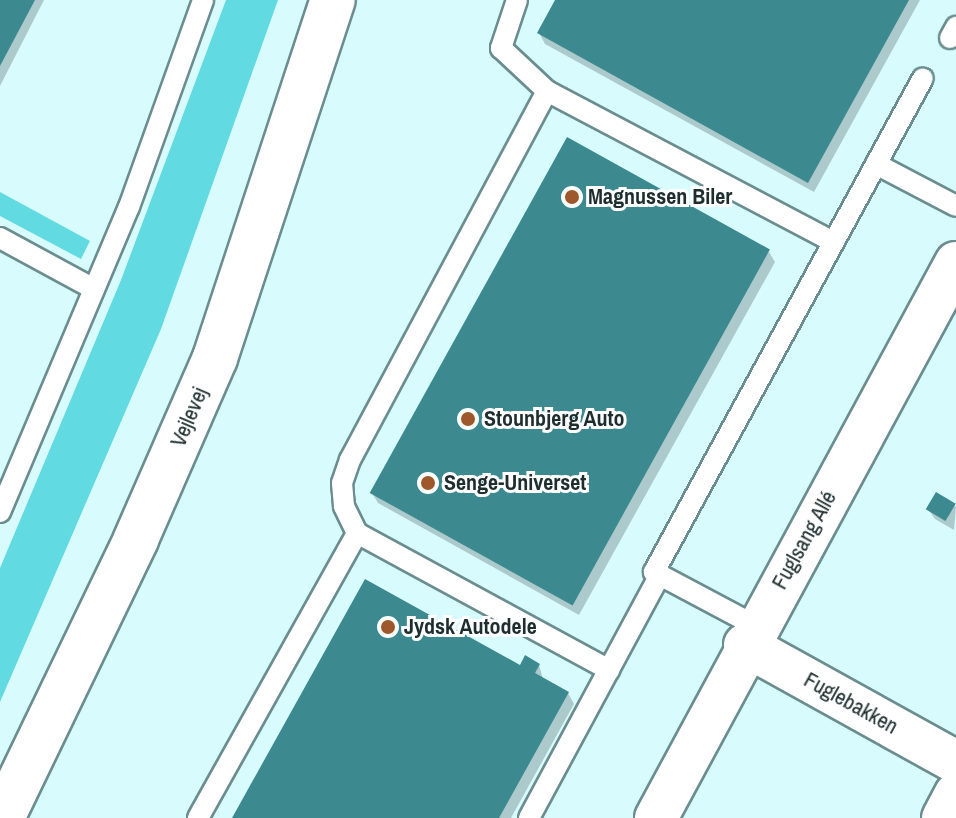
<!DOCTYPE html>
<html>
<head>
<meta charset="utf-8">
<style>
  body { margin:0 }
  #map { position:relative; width:956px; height:818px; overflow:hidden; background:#d8fcfe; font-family:"Archivo Narrow",sans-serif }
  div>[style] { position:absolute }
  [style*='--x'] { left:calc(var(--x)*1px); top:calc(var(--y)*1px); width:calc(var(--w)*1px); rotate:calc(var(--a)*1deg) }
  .green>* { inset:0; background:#61dae1 }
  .shadow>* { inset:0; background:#0003 }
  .building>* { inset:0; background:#3c8a8f; transform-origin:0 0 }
  .roads { filter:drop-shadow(2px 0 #6b8d8f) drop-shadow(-2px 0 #6b8d8f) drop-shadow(0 2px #6b8d8f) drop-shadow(0 -2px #6b8d8f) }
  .lane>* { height:20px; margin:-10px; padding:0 10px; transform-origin:10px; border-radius:10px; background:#fff }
  .street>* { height:42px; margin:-21px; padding:0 21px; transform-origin:21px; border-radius:21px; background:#fff }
  .secondary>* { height:44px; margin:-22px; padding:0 22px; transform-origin:22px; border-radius:22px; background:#fff }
  .dots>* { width:22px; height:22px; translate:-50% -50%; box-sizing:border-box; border:4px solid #fff; border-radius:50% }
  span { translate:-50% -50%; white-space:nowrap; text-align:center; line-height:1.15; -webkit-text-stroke:6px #fff; paint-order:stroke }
  .poi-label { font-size:22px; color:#1e2d2d; font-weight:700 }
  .left { translate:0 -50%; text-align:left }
  .street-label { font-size:22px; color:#1e2d2d }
</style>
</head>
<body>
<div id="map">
  <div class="green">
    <i style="clip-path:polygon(226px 0,278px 0,161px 329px,0 702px,0 568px,121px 280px)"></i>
    <i style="clip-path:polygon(0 192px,90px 241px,81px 259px,0 216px)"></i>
  </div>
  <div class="shadow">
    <i style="clip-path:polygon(0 0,44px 0,0 86px)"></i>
    <i style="clip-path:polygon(557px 0,920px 0,814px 192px,545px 44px,539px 33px)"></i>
    <i style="clip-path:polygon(769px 252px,775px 262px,579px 615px,378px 503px,372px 493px)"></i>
    <i style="clip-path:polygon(936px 495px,956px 507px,954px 530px,935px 519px,928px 509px)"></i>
    <i style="clip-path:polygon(539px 665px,543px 679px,568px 693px,574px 704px,511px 818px,235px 818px,521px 667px)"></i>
  </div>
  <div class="building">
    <i style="clip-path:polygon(0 0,35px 0,0 66px)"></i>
    <i style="clip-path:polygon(555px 0,909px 0,808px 183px,537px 33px)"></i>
    <i style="left:567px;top:137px;width:232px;height:407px;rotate:29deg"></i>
    <i style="left:936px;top:492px;width:23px;height:20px;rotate:31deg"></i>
    <i style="clip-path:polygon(365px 579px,520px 665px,525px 655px,540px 664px,535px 673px,569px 692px,499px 818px,232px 818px)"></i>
  </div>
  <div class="roads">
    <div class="lane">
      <i style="--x:517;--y:0;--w:51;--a:108.4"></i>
      <i style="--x:501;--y:48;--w:63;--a:43.1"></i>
      <i style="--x:547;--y:91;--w:324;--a:27.8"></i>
      <i style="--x:950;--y:38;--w:13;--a:-61"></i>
      <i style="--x:876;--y:164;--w:90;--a:27.7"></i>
      <i style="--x:0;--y:238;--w:107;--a:28.5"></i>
      <i style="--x:0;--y:512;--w:331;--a:-67.1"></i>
      <i style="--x:129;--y:207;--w:220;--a:-70.3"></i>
      <i style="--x:357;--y:533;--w:287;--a:28.5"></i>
      <i style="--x:660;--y:575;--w:109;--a:28"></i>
      <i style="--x:198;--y:818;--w:326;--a:-60.8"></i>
      <i style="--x:357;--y:533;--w:30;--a:-116"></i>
      <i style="--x:344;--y:506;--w:23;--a:-95"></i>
      <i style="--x:342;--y:483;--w:24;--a:-71"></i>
      <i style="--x:350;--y:460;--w:418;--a:-61.9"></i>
      <i style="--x:529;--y:818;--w:276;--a:-61.7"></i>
      <i style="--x:660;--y:575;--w:7;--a:-153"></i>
      <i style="--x:654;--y:572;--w:562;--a:-61.43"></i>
    </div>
    <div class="street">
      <i style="--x:745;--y:645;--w:241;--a:29"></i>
      <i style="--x:656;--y:818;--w:631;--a:-61.61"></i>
      <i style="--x:943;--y:818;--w:27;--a:-62"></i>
    </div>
    <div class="secondary">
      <i style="--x:2;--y:818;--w:310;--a:-64.3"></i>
      <i style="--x:136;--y:539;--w:197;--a:-66.4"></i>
      <i style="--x:215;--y:358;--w:377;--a:-71.8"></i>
    </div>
  </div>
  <div class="dots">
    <i style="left:572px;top:197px;background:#9d582c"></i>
    <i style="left:468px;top:419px;background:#9d582c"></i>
    <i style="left:428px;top:483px;background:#9d582c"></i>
    <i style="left:388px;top:627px;background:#9d582c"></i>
  </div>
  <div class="poi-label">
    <span class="left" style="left:588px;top:197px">Magnussen Biler</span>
    <span class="left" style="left:484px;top:419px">Stounbjerg Auto</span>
    <span class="left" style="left:444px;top:483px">Senge-Universet</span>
    <span class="left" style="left:404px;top:627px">Jydsk Autodele</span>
  </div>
  <div class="street-label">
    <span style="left:189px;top:417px;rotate:-67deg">Vejlevej</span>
    <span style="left:804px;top:540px;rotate:-61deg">Fuglsang Allé</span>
    <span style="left:851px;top:703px;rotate:29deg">Fuglebakken</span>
  </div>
</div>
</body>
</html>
